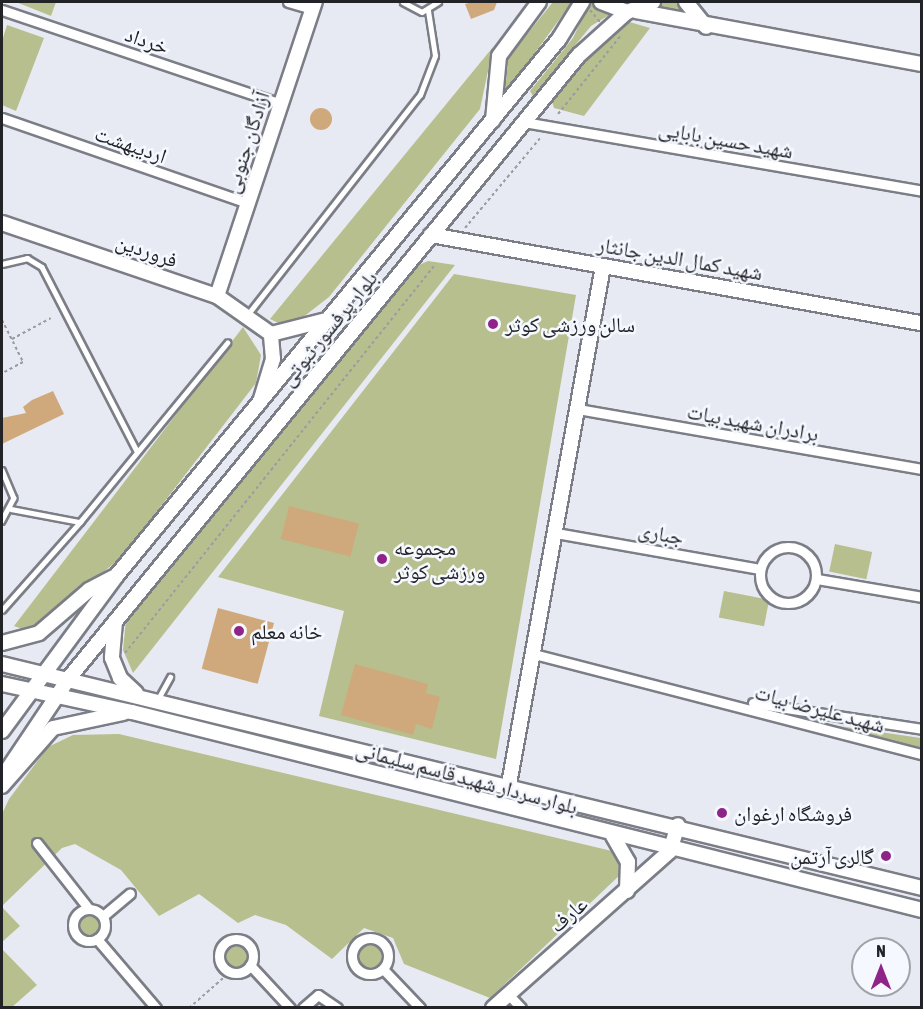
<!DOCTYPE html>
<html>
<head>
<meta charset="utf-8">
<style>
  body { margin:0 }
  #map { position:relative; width:923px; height:1009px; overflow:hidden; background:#e7eaf3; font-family:"Asap Condensed","Noto Naskh Arabic",sans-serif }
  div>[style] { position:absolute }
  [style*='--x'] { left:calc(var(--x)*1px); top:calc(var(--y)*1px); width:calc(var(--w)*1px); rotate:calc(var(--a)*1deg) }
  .green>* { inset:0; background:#b7bf8e; transform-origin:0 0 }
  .round { border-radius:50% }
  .building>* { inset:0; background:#cfa97c; transform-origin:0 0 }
  .path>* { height:2px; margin-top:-1px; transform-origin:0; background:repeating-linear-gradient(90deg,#999ca3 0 3px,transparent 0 6px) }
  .roads { filter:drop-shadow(2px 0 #7b7e86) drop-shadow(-2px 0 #7b7e86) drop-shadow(0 2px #7b7e86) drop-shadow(0 -2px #7b7e86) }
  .lane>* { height:4.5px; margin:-2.25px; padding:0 2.25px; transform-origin:2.25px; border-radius:2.25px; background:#fff }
  .street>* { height:9px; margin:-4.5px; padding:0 4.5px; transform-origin:4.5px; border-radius:4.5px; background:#fff }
  .street>.ring { margin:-4.5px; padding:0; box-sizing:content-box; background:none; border:9px solid #fff; border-radius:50% }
  .secondary>* { height:14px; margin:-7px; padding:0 7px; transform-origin:7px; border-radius:7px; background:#fff }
  .dots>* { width:16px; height:16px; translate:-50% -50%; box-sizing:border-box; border:3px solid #f5f8ff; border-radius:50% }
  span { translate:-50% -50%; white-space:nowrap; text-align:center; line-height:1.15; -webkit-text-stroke:5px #f5f8ff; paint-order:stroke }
  .street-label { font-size:21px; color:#222327 }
  .poi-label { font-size:21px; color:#222327 }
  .left { translate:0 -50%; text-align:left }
  .right { translate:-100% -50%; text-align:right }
  .frame { position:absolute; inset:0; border:3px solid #222327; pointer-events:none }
  .north { position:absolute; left:851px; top:937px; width:60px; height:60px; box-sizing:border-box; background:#f5f8ff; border:2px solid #a1a3a9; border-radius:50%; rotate:0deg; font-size:16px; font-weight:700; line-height:24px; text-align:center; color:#222327 }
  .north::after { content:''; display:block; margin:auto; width:21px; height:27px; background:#8f2488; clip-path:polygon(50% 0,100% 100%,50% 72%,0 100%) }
</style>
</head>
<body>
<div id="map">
  <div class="green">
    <i style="clip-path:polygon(16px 2px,56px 2px,51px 16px)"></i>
    <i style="clip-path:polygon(553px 2px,572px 2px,505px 94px,508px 58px)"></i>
    <i style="clip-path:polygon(590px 2px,609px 15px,591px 26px,533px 96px,530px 91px,573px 38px)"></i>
    <i style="clip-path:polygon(663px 2px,680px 2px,697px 21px,655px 8px)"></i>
    <i style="clip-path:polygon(626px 21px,650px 28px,584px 116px,554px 108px,551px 98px,590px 48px)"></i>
    <i style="clip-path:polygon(7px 25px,44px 38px,16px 111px,2px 105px,2px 41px)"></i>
    <i style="clip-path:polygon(493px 47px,480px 109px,329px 297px,289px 328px,270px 319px)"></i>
    <i style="clip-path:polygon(428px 261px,455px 265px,133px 673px,123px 650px,126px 619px,410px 269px)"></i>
    <i style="clip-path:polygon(454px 274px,576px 295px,496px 759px,319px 716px,344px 611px,218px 577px)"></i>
    <i style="clip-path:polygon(243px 327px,261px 355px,256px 383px,121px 558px,28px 631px,14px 626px)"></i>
    <i style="left:835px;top:544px;width:38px;height:28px;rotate:12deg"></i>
    <i style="left:724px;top:591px;width:46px;height:27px;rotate:11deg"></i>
    <i style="clip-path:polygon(838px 726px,921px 738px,921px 748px)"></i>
    <i style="clip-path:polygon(119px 734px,616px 852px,622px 873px,490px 998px,404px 964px,393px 938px,364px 928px,332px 959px,286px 925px,255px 915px,238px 923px,199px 894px,159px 916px,121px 870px,75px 844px,62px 848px,2px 906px,2px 814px,9px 799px,48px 747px,73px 735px)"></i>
    <i style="clip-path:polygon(2px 907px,20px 926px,2px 942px)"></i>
    <i class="round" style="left:76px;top:913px;width:24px;height:24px"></i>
    <i class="round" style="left:356px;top:942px;width:26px;height:26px"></i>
    <i class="round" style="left:223px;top:943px;width:26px;height:26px"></i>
    <i style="clip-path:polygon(2px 949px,37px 985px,12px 1007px,2px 1007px)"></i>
  </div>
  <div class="building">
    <i style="clip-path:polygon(472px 2px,497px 2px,494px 10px,471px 19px,465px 4px)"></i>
    <i class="round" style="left:310px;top:108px;width:22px;height:22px"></i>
    <i style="clip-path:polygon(53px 391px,64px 414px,2px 444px,2px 418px,26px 413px,23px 407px,32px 400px)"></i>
    <i style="left:289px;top:506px;width:72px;height:34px;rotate:14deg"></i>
    <i style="left:218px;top:608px;width:58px;height:63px;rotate:15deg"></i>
    <i style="clip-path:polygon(355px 664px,428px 684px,426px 693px,440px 697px,432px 729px,416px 724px,413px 735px,341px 715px)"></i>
  </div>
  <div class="path">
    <i style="--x:590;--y:10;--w:16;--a:50"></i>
    <i style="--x:558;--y:114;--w:102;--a:-51.3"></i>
    <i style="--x:465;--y:228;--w:119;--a:-50.1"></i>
    <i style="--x:2;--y:320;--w:47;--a:63.4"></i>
    <i style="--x:23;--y:362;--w:24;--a:152"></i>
    <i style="--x:12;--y:339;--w:44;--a:-28.3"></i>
    <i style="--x:125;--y:653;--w:498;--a:-51.4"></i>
    <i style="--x:189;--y:1008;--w:55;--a:-41.3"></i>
  </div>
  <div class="roads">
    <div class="lane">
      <i style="--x:403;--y:2;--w:21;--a:28"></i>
      <i style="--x:422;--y:12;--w:19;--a:-32"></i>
      <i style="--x:2;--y:264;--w:26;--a:-13"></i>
      <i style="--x:27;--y:258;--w:17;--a:31"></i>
      <i style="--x:42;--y:267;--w:207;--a:62.7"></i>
      <i style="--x:248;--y:314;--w:278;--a:-51.9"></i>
      <i style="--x:420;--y:95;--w:42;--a:-69"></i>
      <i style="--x:435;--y:56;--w:46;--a:-98.8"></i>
      <i style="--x:2;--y:470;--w:30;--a:67"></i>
      <i style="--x:14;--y:498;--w:26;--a:118"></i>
      <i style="--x:11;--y:509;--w:70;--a:10.7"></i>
      <i style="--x:80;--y:522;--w:232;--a:-50.6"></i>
      <i style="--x:2;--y:610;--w:118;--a:-48.4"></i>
      <i style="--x:158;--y:699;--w:25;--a:-61"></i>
    </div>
    <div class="street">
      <i style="--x:288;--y:2;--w:25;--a:16"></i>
      <i style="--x:2;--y:10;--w:294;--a:18.6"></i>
      <i style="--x:2;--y:118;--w:260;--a:19.1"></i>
      <i style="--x:524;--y:122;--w:404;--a:9.8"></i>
      <i style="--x:578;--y:409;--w:349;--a:9.9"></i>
      <i style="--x:556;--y:533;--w:207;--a:10"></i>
      <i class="ring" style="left:760px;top:547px;width:47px;height:47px"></i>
      <i style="--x:817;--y:579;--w:107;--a:9.7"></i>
      <i style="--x:534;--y:654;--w:401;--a:14.5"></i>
      <i style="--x:753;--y:703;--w:171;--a:8.7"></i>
      <i style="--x:37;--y:843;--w:84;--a:51.8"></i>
      <i class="ring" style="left:73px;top:909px;width:23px;height:23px"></i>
      <i style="--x:103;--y:916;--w:35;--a:-40"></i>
      <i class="ring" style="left:352px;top:938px;width:27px;height:27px"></i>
      <i class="ring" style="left:219px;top:939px;width:25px;height:25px"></i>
      <i style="--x:97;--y:939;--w:91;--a:49.5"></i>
      <i style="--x:250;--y:965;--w:59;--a:47.1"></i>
      <i style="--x:383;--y:969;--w:54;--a:46.5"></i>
      <i style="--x:508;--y:994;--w:19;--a:47"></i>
      <i style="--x:303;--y:1008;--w:20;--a:-41"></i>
      <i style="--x:318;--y:995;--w:23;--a:34"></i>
    </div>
    <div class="secondary">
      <i style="--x:601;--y:2;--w:28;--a:21"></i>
      <i style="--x:627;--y:12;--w:28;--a:-21"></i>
      <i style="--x:686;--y:2;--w:32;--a:51"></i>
      <i style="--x:636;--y:11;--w:291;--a:10.5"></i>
      <i style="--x:493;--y:120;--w:64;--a:-84.6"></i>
      <i style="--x:499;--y:56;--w:67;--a:-53.5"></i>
      <i style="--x:2;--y:223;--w:227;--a:18.8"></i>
      <i style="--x:217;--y:296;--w:66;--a:35.1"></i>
      <i style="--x:431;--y:235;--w:499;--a:10.2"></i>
      <i style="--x:217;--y:296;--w:310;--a:-71.6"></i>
      <i style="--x:271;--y:334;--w:61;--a:-14.3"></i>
      <i style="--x:260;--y:402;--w:45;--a:-73.2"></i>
      <i style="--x:273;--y:359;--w:25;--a:-95"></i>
      <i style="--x:115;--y:622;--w:36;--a:95"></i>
      <i style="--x:112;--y:658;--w:22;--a:68"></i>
      <i style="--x:120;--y:678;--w:22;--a:43"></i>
      <i style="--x:2;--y:643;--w:38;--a:-15"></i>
      <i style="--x:39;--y:633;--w:66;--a:-40.7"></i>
      <i style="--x:89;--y:590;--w:27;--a:-28"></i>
      <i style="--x:2;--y:664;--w:947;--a:13.68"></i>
      <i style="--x:2;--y:684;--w:133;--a:12.2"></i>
      <i style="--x:132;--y:712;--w:814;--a:14.07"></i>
      <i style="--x:2;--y:731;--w:194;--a:-53.6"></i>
      <i style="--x:117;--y:575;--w:695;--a:-50.49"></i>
      <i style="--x:559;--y:39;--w:44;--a:-58.1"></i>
      <i style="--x:2;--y:778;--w:120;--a:-56.2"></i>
      <i style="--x:69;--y:678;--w:805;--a:-50.7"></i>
      <i style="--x:579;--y:55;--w:64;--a:-41.9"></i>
      <i style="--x:509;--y:784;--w:526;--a:-79.71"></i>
      <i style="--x:2;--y:786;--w:77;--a:-48.7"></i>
      <i style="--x:53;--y:728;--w:72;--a:-12.1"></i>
      <i style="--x:613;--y:836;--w:30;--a:60"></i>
      <i style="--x:628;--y:862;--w:29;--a:92"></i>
      <i style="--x:493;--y:1008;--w:237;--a:-41.6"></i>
      <i style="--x:670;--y:851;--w:27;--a:-73"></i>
    </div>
  </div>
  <div class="dots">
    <i style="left:493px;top:324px;background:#8f2488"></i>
    <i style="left:382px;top:559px;background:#8f2488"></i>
    <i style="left:239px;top:631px;background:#8f2488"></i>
    <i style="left:722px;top:813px;background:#8f2488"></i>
    <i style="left:886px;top:856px;background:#8f2488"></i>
  </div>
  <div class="street-label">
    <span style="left:147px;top:40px;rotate:19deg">خرداد</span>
    <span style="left:726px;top:139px;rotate:10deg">شهید حسین بابایی</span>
    <span style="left:246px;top:142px;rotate:-72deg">آزادگان جنوبی</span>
    <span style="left:131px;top:144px;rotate:19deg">اردیبهشت</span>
    <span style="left:147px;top:250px;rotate:19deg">فروردین</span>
    <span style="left:680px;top:258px;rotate:10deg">شهید کمال الدین جانثار</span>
    <span style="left:328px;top:328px;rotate:-51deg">بلوار پرفسور ثبوتی</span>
    <span style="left:753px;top:422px;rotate:10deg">برادران شهید بیات</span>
    <span style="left:661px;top:533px;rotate:10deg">جباری</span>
    <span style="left:820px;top:708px;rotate:15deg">شهید علیرضا بیات</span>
    <span style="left:467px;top:777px;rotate:15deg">بلوار سردار شهید قاسم سلیمانی</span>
    <span style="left:568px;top:914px;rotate:-41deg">عارف</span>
  </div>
  <div class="poi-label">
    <span class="left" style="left:505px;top:324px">سالن ورزشی کوثر</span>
    <span class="left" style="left:394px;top:559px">مجموعه<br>ورزشی کوثر</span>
    <span class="left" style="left:251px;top:631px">خانه معلم</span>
    <span class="left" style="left:734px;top:813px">فروشگاه ارغوان</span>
    <span class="right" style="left:874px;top:856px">گالری آرتمن</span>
  </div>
  <div class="frame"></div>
  <div class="north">N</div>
</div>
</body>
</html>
